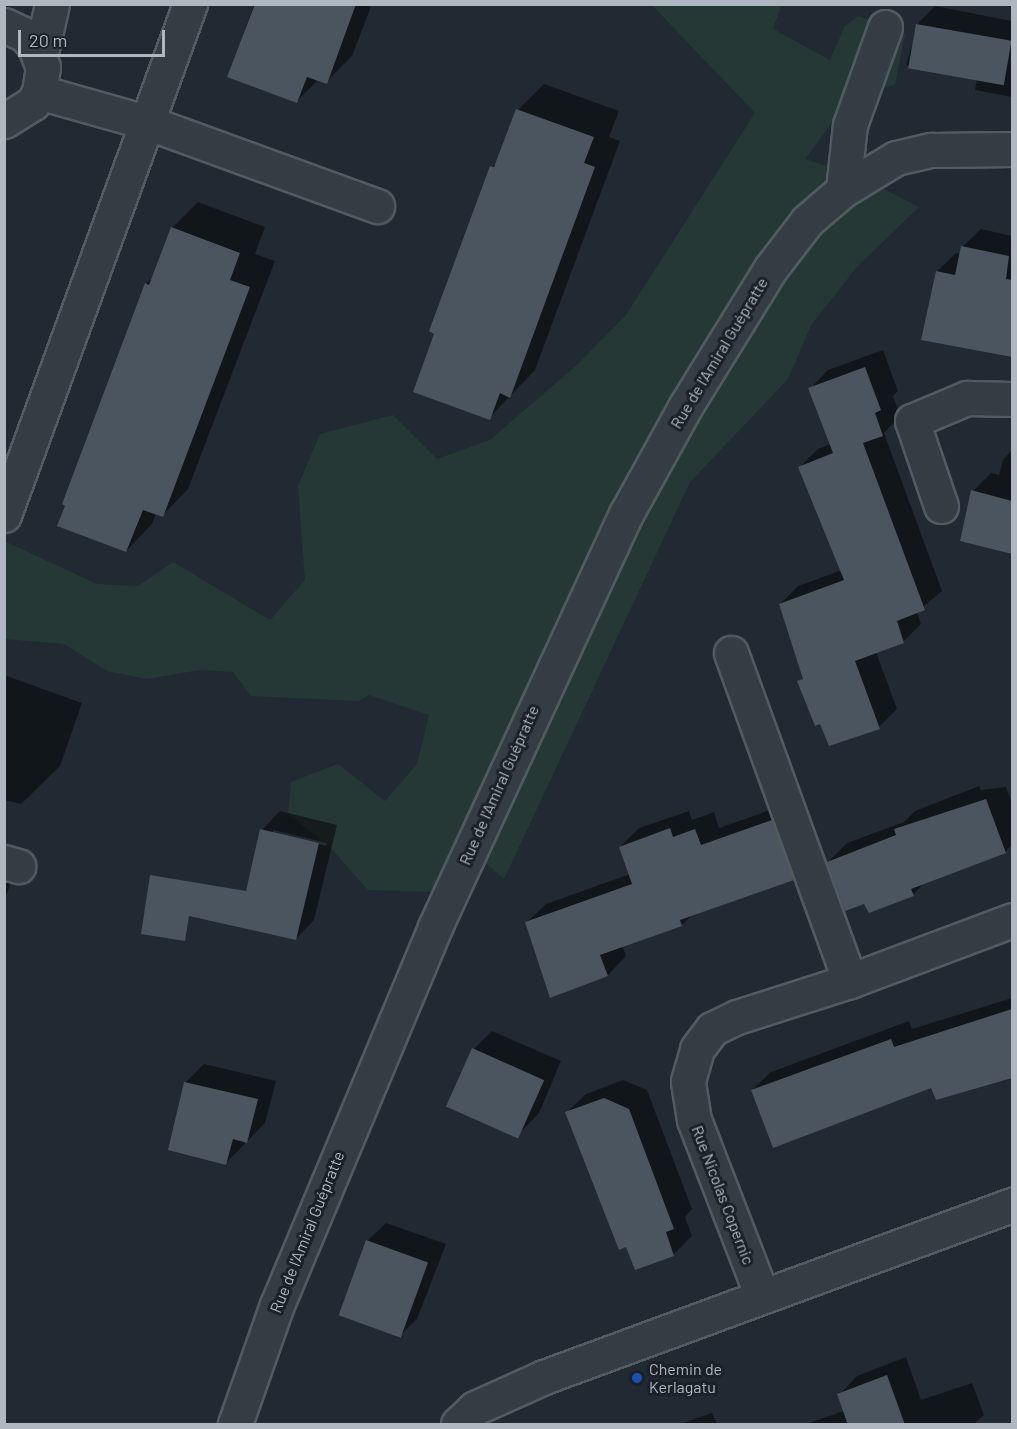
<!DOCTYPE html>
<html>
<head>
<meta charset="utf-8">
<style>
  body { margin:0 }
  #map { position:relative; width:1017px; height:1429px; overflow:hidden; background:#212a33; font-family:Barlow,sans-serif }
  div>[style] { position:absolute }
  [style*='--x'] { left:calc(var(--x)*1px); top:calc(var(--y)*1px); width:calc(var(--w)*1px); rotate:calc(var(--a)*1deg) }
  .green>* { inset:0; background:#263836 }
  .shadow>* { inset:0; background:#0007 }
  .building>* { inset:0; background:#4a555f; transform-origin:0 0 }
  .roads { filter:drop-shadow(2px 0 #525a62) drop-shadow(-2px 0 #525a62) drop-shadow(0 2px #525a62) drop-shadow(0 -2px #525a62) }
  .minor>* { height:33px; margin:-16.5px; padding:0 16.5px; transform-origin:16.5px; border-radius:16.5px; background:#343c44 }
  .dots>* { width:16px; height:16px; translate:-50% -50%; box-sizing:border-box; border:3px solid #1a2128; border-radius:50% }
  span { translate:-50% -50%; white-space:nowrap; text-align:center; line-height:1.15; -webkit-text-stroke:6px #1a2128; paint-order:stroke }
  .street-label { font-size:16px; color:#afb7c1 }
  .poi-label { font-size:16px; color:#afb7c1 }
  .left { translate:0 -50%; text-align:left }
  .frame { position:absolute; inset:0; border:6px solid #afb7c1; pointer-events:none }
  .scale { position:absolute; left:18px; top:30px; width:147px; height:27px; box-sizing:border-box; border:3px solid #afb7c1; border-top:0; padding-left:8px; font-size:18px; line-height:21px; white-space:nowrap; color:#afb7c1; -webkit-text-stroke:4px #1a2128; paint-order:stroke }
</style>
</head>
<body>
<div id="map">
  <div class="green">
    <i style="clip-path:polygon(652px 5px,781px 5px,773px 29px,830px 60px,845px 26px,858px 16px,905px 35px,895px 84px,849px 100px,805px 159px,860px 177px,919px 207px,857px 267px,811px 325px,788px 379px,690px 482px,504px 879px,459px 839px,434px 892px,368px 890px,329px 846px,288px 814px,291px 782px,338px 764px,385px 801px,417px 764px,429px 715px,369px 695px,359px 701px,251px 696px,233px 672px,200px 670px,147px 679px,107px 671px,64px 644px,5px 639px,4px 541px,97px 584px,138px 586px,173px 562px,270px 620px,305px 580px,298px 486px,320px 434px,393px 415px,437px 459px,490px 440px,578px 364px,626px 315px,755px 113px)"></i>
  </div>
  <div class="shadow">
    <i style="clip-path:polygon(254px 4px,372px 4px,352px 56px,326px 82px,319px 79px,297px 101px,229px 76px)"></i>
    <i style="clip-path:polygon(935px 6px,1012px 21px,1012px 97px,975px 90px,977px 78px,906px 65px,919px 22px)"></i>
    <i style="clip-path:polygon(544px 84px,619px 111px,609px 137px,620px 141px,535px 370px,489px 418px,492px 167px,499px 160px,518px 110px)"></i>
    <i style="clip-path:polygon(198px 202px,265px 227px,255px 254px,275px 261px,188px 489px,162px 516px,156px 513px,152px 524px,126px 551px,146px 284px,154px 276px,172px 228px)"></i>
    <i style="clip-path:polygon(981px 229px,1012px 236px,1012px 356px,923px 339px,937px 271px,956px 253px,961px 254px,962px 247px)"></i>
    <i style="clip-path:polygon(883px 350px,898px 391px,893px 396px,900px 416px,884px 433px,942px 591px,917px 612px,921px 624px,903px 642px,876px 652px,897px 709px,879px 727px,821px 722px,799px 682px,804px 677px,780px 604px,798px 586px,842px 570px,800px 467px,818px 449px,831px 444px,810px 389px,828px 370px)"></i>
    <i style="clip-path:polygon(1012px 450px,1012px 545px,1006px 551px,973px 491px,991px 473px,999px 475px,1003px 460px)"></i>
    <i style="clip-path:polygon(4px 675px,82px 703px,60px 766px,21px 804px,4px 800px)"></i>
    <i style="clip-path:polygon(979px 786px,981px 790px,1006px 787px,1012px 803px,1012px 845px,1005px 852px,925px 882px,913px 895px,865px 902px,828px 862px,847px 843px,904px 822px,915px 811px)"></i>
    <i style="clip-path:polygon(790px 803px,811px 860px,793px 879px,693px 914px,682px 925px,622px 945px,626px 956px,608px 975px,551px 996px,527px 922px,546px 904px,630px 874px,620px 847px,639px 828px,689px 811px,692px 820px,714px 812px,719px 828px)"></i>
    <i style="clip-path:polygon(evenodd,280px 811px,337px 825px,314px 920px,296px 939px,246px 896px,262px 830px,280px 811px,273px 830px,327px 843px,326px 846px,273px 833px,273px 830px)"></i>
    <i style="clip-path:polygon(4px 854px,20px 860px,4px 901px)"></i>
    <i style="clip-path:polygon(1012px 998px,1012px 1076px,937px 1098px,932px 1086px,752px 1090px,771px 1072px,909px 1021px,912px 1029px)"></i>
    <i style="clip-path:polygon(492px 1031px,561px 1061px,539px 1113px,521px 1132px,474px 1049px)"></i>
    <i style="clip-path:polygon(204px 1064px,276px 1081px,265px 1123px,225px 1164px,185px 1083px)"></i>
    <i style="clip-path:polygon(623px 1080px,647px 1090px,692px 1209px,685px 1217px,692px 1236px,674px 1254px,636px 1268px,567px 1112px,586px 1094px)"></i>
    <i style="clip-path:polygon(386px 1223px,446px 1244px,417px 1319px,398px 1337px,367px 1241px)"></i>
    <i style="clip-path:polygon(906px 1357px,921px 1400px,972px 1383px,984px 1415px,974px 1424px,806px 1424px,844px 1411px,839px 1395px,857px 1376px)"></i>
    <i style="clip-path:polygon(712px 1413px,717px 1424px,680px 1424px)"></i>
  </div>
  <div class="building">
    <i style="clip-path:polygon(255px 4px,356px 4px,327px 84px,307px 77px,297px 103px,227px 77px)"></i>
    <i style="left:916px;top:24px;width:97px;height:45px;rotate:10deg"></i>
    <i style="clip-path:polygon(516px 109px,594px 137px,584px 163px,595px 167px,510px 398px,500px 393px,490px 420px,413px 392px,434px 334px,429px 331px,490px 166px,494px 167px)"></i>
    <i style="clip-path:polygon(171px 227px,240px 253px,230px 280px,250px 287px,163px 517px,143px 510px,126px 552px,57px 526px,65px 506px,62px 504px,145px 283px,149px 285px)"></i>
    <i style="clip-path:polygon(961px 246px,1009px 256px,1006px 279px,1012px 280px,1012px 357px,921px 340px,936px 271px,955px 275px)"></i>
    <i style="clip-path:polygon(865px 367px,881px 410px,875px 413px,883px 436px,863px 443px,925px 610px,897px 621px,904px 643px,855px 661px,880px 729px,829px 746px,820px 724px,815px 726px,797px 681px,803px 679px,779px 604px,844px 580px,798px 467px,833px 453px,808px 388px)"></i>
    <i style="clip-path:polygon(971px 490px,1012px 501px,1012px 554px,960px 541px)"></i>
    <i style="clip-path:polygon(986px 799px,1006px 853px,911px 889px,914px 896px,869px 913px,864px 904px,845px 911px,827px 862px,896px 835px,894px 829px)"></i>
    <i style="clip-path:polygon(772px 820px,794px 880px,680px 920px,682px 926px,600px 955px,608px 976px,550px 998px,525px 922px,632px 884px,619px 847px,670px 828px,673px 837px,695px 829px,701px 845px)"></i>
    <i style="clip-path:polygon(260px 829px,319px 843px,296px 940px,189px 916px,185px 941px,141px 934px,150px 875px,246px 891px)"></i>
    <i style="clip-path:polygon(1012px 1009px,1012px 1078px,936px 1100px,931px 1088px,773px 1148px,751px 1090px,891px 1039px,894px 1047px)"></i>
    <i style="left:472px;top:1048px;width:79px;height:64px;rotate:24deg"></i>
    <i style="clip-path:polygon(184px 1082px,258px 1099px,247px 1143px,233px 1139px,226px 1165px,168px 1150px)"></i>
    <i style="clip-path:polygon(604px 1098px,629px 1109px,674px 1229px,666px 1232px,674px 1256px,635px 1270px,626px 1247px,619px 1250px,565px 1112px)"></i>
    <i style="left:366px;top:1240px;width:66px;height:80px;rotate:20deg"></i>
    <i style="clip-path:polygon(887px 1375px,905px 1425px,848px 1425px,837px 1394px)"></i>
  </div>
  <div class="roads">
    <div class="minor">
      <i style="--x:4;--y:25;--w:23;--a:25"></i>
      <i style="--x:25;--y:35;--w:13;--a:48"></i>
      <i style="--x:34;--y:45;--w:24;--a:68"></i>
      <i style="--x:43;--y:67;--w:25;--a:99"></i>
      <i style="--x:39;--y:92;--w:13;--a:119"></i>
      <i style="--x:33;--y:103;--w:34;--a:148"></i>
      <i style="--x:40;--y:57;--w:54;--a:-77.2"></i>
      <i style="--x:39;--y:92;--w:111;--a:15.7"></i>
      <i style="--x:146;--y:122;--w:246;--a:20"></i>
      <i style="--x:843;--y:190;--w:65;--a:-83.9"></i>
      <i style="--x:850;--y:125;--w:104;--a:-70.3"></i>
      <i style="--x:941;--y:506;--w:90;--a:-108.8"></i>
      <i style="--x:912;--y:421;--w:60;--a:-22.7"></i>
      <i style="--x:967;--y:398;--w:45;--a:1.3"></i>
      <i style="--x:4;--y:515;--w:544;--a:-70"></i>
      <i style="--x:731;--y:653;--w:349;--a:70.1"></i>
      <i style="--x:4;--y:862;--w:15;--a:16"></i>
      <i style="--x:762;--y:1296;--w:189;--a:-111.1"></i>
      <i style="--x:694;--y:1120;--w:39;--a:-99"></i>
      <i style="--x:688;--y:1081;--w:33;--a:-74"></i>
      <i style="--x:697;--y:1049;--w:25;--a:-53"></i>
      <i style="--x:712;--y:1029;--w:28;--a:-26"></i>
      <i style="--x:737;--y:1017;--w:119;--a:-17.7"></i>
      <i style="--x:850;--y:981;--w:173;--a:-20.6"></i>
      <i style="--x:235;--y:1424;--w:126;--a:-70.6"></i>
      <i style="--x:277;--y:1305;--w:410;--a:-67.3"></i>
      <i style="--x:435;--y:927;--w:455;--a:-65.2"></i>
      <i style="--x:626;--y:514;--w:122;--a:-61.1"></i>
      <i style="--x:685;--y:407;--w:163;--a:-58.3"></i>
      <i style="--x:771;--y:268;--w:59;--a:-52.5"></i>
      <i style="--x:807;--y:221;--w:48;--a:-40.7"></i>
      <i style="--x:843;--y:190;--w:62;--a:-31.1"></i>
      <i style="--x:896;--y:158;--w:37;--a:-13"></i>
      <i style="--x:932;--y:150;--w:80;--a:-0.7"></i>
      <i style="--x:458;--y:1424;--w:23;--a:-43"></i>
      <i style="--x:475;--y:1408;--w:76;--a:-24.2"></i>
      <i style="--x:544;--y:1377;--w:499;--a:-20.2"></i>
    </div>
  </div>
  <div class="dots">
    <i style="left:637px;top:1378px;background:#1a4fb4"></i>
  </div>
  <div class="street-label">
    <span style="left:719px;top:353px;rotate:-59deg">Rue de l'Amiral Guépratte</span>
    <span style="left:499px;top:785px;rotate:-66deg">Rue de l'Amiral Guépratte</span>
    <span style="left:723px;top:1195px;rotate:69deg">Rue Nicolas Copernic</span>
    <span style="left:307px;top:1232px;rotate:-68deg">Rue de l'Amiral Guépratte</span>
  </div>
  <div class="poi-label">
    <span class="left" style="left:649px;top:1378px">Chemin de<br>Kerlagatu</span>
  </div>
  <div class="frame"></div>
  <div class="scale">20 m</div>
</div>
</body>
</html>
